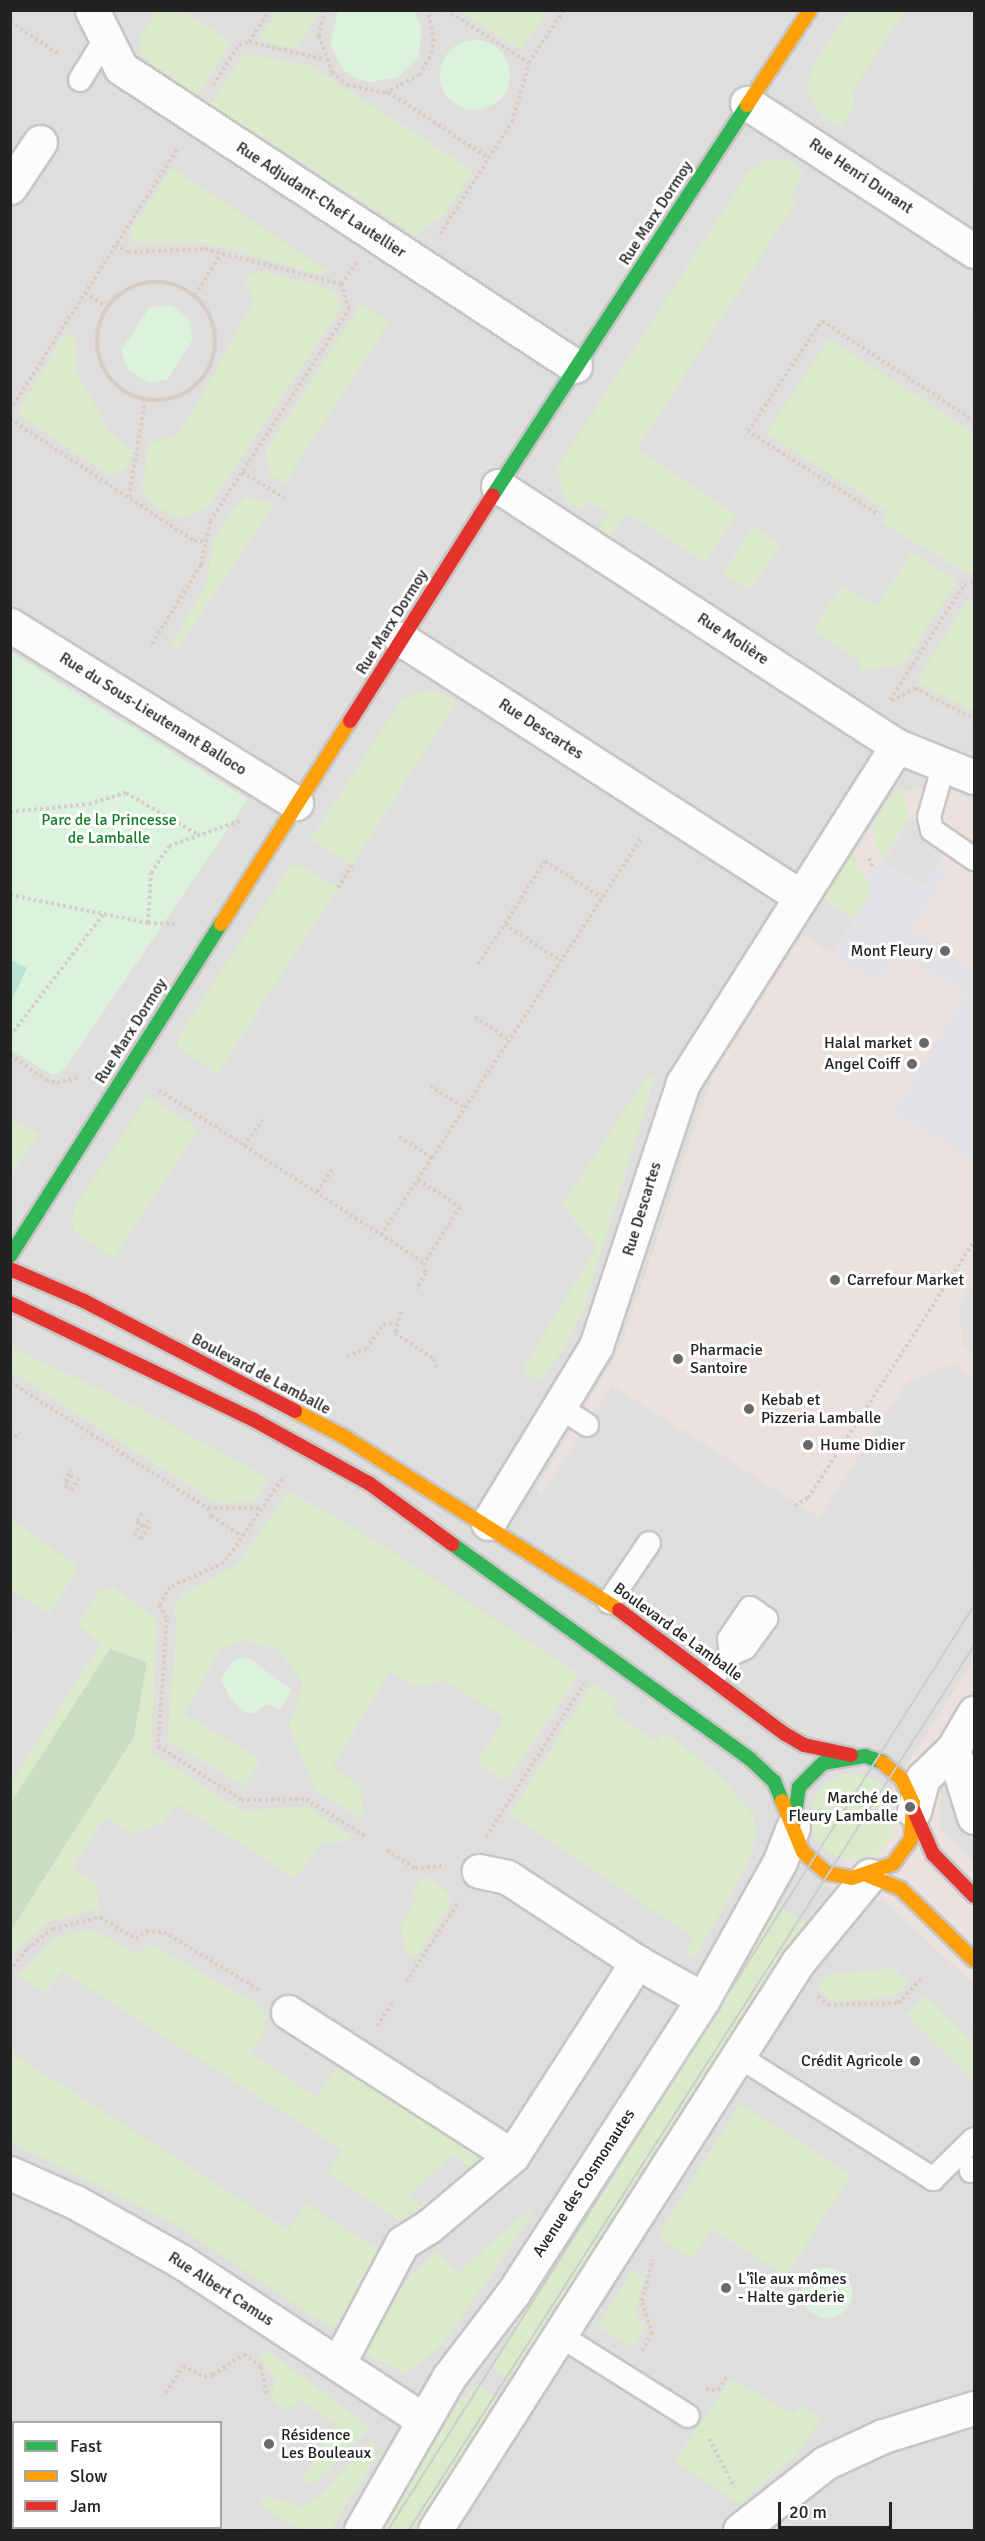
<!DOCTYPE html>
<html>
<head>
<meta charset="utf-8">
<style>
  body { margin:0 }
  #map { position:relative; width:985px; height:2541px; overflow:hidden; background:#efeeeb; font-family:Signika,sans-serif }
  div>[style] { position:absolute }
  [style*='--x'] { left:calc(var(--x)*1px); top:calc(var(--y)*1px); width:calc(var(--w)*1px); rotate:calc(var(--a)*1deg) }
  .residential>* { inset:0; background:#dfdedc }
  .commercial>* { inset:0; background:#ece1de }
  .grass>* { inset:0; background:#daebcc; transform-origin:0 0 }
  .round { border-radius:50% }
  .forest>* { inset:0; background:#cadcc2 }
  .park>* { inset:0; background:#dbf3dd }
  .pitch>* { inset:0; background:#b9e4d4 }
  .parking>* { inset:0; background:#e0dfde; transform-origin:0 0 }
  .plaza>* { inset:0; background:#e2e1e5 }
  .path>* { height:4px; margin-top:-2px; transform-origin:0; background:repeating-linear-gradient(90deg,#d7ccc9 0 3px,transparent 0 6px) }
  .path>.ring { margin:-2px; padding:0; box-sizing:content-box; background:none; border:4px solid #d7ccc9; border-radius:50% }
  .roads { filter:drop-shadow(2px 0 #c7c6c5) drop-shadow(-2px 0 #c7c6c5) drop-shadow(0 2px #c7c6c5) drop-shadow(0 -2px #c7c6c5) }
  .lane>* { height:22px; margin:-11px; padding:0 11px; transform-origin:11px; border-radius:11px; background:#fdfcfc }
  .street>* { height:33px; margin:-16.5px; padding:0 16.5px; transform-origin:16.5px; border-radius:16.5px; background:#fdfcfc }
  .fast>* { height:14px; margin:-7px; padding:0 7px; transform-origin:7px; border-radius:7px; background:#30b455 }
  .slow>* { height:14px; margin:-7px; padding:0 7px; transform-origin:7px; border-radius:7px; background:#ff9f0a }
  .jam>* { height:14px; margin:-7px; padding:0 7px; transform-origin:7px; border-radius:7px; background:#e5322d }
  .tram>* { height:1.5px; margin:-0.75px; padding:0 0.75px; transform-origin:0.75px; border-radius:0.75px; background:#ccc }
  .dots>* { width:16px; height:16px; translate:-50% -50%; box-sizing:border-box; border:3px solid #fff; border-radius:50% }
  span { translate:-50% -50%; white-space:nowrap; text-align:center; line-height:1.15; -webkit-text-stroke:6px #fff; paint-order:stroke }
  .street-label { font-size:16px; color:#222 }
  .park-label { font-size:16px; color:#137d23 }
  .poi-label { font-size:16px; color:#222 }
  .right { translate:-100% -50%; text-align:right }
  .left { translate:0 -50%; text-align:left }
  .frame { position:absolute; inset:0; border:12px solid #222; pointer-events:none }
  .legend { position:absolute; left:12px; top:2421px; width:210px; height:108px; box-sizing:border-box; background:#fff; border:2px solid #a7a7a7; margin:0; padding:8px 10px; list-style:none; font-size:18px; color:#222 }
  .legend li { display:flex; align-items:center; gap:12px; height:30px }
  .legend b { width:30px; border:2px solid #a7a7a7 }
  .scale { position:absolute; left:778px; top:2502px; width:114px; height:27px; box-sizing:border-box; border:3px solid #222; border-top:0; padding-left:8px; font-size:18px; line-height:21px; white-space:nowrap; color:#222; -webkit-text-stroke:4px #fff; paint-order:stroke }
</style>
</head>
<body>
<div id="map">
  <div class="residential">
    <i style="clip-path:polygon(evenodd,10px 11px,974px 11px,974px 2530px,11px 2530px,10px 11px,14px 2422px,220px 2422px,220px 2528px,14px 2528px,14px 2422px)"></i>
  </div>
  <div class="commercial">
    <i style="clip-path:polygon(945px 786px,974px 802px,974px 1545px,546px 1517px,538px 1486px,620px 1348px,713px 1075px,894px 791px)"></i>
    <i style="clip-path:polygon(974px 1660px,974px 1732px,940px 1784px,940px 1829px,974px 1863px,974px 1984px,883px 1900px,865px 1903px,829px 1887px)"></i>
  </div>
  <div class="grass">
    <i style="clip-path:polygon(157px 11px,183px 11px,231px 42px,198px 95px,141px 56px,140px 37px)"></i>
    <i style="clip-path:polygon(277px 11px,277px 10px,319px 11px,298px 47px,274px 46px,259px 38px)"></i>
    <i style="clip-path:polygon(459px 11px,549px 10px,549px 11px,520px 49px)"></i>
    <i style="clip-path:polygon(850px 11px,904px 11px,855px 87px,854px 108px,840px 128px,820px 114px,806px 87px,813px 66px)"></i>
    <i style="clip-path:polygon(244px 54px,309px 65px,473px 171px,443px 216px,414px 235px,211px 104px)"></i>
    <i style="clip-path:polygon(765px 160px,793px 161px,803px 173px,791px 195px,796px 202px,637px 449px,736px 515px,705px 562px,627px 513px,610px 536px,599px 529px,609px 513px,588px 501px,581px 511px,564px 498px,557px 468px,748px 173px)"></i>
    <i style="clip-path:polygon(172px 168px,328px 271px,320px 275px,204px 242px,135px 242px,129px 232px)"></i>
    <i style="clip-path:polygon(258px 271px,325px 287px,337px 295px,340px 308px,206px 509px,176px 518px,147px 499px,142px 489px,149px 444px,176px 435px,187px 422px,254px 301px,246px 283px,248px 276px)"></i>
    <i style="clip-path:polygon(361px 304px,389px 322px,284px 484px,269px 473px,266px 451px)"></i>
    <i style="clip-path:polygon(64px 334px,76px 341px,77px 374px,110px 433px,132px 451px,129px 464px,121px 473px,107px 474px,18px 413px)"></i>
    <i style="clip-path:polygon(829px 339px,974px 434px,974px 572px,966px 573px,882px 522px,888px 511px,767px 433px)"></i>
    <i style="clip-path:polygon(246px 497px,274px 504px,177px 649px,171px 645px,206px 586px,214px 541px,233px 509px)"></i>
    <i style="left:754px;top:527px;width:32px;height:55px;rotate:34deg"></i>
    <i style="clip-path:polygon(912px 552px,957px 581px,903px 664px,862px 671px,858px 659px,813px 631px,842px 585px,877px 607px)"></i>
    <i style="clip-path:polygon(967px 602px,974px 602px,974px 711px,916px 682px)"></i>
    <i style="clip-path:polygon(425px 691px,440px 692px,456px 702px,352px 865px,311px 839px,401px 701px)"></i>
    <i style="clip-path:polygon(894px 791px,902px 791px,909px 819px,881px 861px,872px 825px)"></i>
    <i style="clip-path:polygon(854px 854px,872px 891px,855px 918px,824px 899px)"></i>
    <i style="clip-path:polygon(291px 865px,300px 865px,338px 888px,217px 1074px,179px 1048px,177px 1039px)"></i>
    <i style="clip-path:polygon(655px 1075px,584px 1308px,564px 1349px,539px 1382px,522px 1371px,597px 1247px,562px 1205px,647px 1077px)"></i>
    <i style="clip-path:polygon(148px 1096px,198px 1129px,114px 1258px,75px 1233px,72px 1221px,76px 1205px)"></i>
    <i style="clip-path:polygon(11px 1118px,38px 1134px,11px 1174px)"></i>
    <i style="clip-path:polygon(10px 1347px,137px 1407px,269px 1479px,253px 1502px,217px 1503px,11px 1371px)"></i>
    <i style="clip-path:polygon(289px 1491px,380px 1544px,579px 1675px,509px 1778px,499px 1778px,477px 1763px,504px 1718px,446px 1680px,417px 1687px,390px 1672px,332px 1767px,359px 1786px,364px 1812px,360px 1818px,317px 1791px,289px 1728px,303px 1683px,279px 1650px,245px 1640px,220px 1649px,184px 1714px,260px 1760px,244px 1786px,168px 1740px,177px 1621px,173px 1608px,183px 1595px,237px 1565px)"></i>
    <i style="clip-path:polygon(11px 1520px,75px 1565px,76px 1573px,48px 1614px,11px 1590px)"></i>
    <i style="clip-path:polygon(113px 1587px,157px 1620px,151px 1753px,241px 1811px,307px 1806px,353px 1838px,332px 1844px,324px 1841px,295px 1878px,177px 1804px,163px 1823px,131px 1834px,105px 1817px,72px 1868px,95px 1883px,100px 1908px,47px 1922px,11px 1956px,11px 1930px,134px 1737px,110px 1649px,11px 1803px,11px 1783px,101px 1643px,78px 1625px,98px 1592px)"></i>
    <i style="clip-path:polygon(593px 1684px,618px 1701px,612px 1712px,657px 1742px,664px 1732px,718px 1774px,753px 1815px,756px 1834px,749px 1862px,695px 1957px,684px 1955px,694px 1938px,510px 1814px)"></i>
    <i class="round" style="left:810px;top:1774px;width:86px;height:86px"></i>
    <i style="clip-path:polygon(425px 1876px,447px 1892px,450px 1903px,416px 1957px,405px 1949px,401px 1926px,417px 1899px,410px 1894px)"></i>
    <i style="left:771px;top:1902px;width:45px;height:543px;rotate:31deg"></i>
    <i style="clip-path:polygon(92px 1929px,135px 1954px,150px 1944px,258px 2005px,266px 2015px,265px 2030px,251px 2054px,316px 2097px,336px 2068px,358px 2076px,479px 2150px,477px 2174px,454px 2154px,409px 2194px,426px 2213px,405px 2224px,328px 2172px,342px 2150px,62px 1971px,46px 1993px,18px 1976px,54px 1939px)"></i>
    <i style="clip-path:polygon(892px 1968px,909px 1982px,896px 1996px,832px 2002px,818px 1987px,827px 1975px)"></i>
    <i style="clip-path:polygon(926px 1996px,974px 2044px,974px 2082px,906px 2015px)"></i>
    <i style="clip-path:polygon(10px 2052px,288px 2230px,306px 2204px,379px 2250px,380px 2271px,344px 2325px,330px 2327px,170px 2221px,11px 2142px)"></i>
    <i style="clip-path:polygon(740px 2104px,851px 2175px,786px 2276px,712px 2229px,692px 2259px,658px 2236px)"></i>
    <i style="clip-path:polygon(529px 2210px,535px 2210px,442px 2345px,405px 2374px,370px 2356px,369px 2342px,410px 2276px,437px 2252px,457px 2273px)"></i>
    <i style="clip-path:polygon(632px 2271px,644px 2278px,635px 2311px,644px 2327px,633px 2347px,598px 2326px)"></i>
    <i style="clip-path:polygon(267px 2351px,370px 2428px,315px 2482px,300px 2484px,337px 2424px,301px 2400px,286px 2410px,271px 2398px,276px 2380px,259px 2356px)"></i>
    <i style="clip-path:polygon(731px 2379px,794px 2415px,800px 2406px,820px 2419px,798px 2453px,739px 2504px,675px 2461px)"></i>
    <i style="clip-path:polygon(476px 2384px,501px 2400px,418px 2530px,378px 2530px,412px 2475px,452px 2393px,464px 2400px)"></i>
    <i style="clip-path:polygon(373px 2439px,377px 2456px,332px 2527px,323px 2530px,295px 2527px,260px 2504px,266px 2496px,302px 2507px,320px 2495px)"></i>
  </div>
  <div class="forest">
    <i style="clip-path:polygon(110px 1649px,147px 1662px,134px 1737px,11px 1930px,11px 1803px)"></i>
  </div>
  <div class="park">
    <i style="clip-path:polygon(338px 11px,414px 11px,422px 28px,418px 57px,397px 78px,369px 82px,355px 78px,343px 69px,330px 43px)"></i>
    <i class="round" style="left:440px;top:40px;width:70px;height:70px"></i>
    <i style="clip-path:polygon(172px 305px,189px 319px,193px 339px,168px 379px,149px 383px,129px 371px,121px 351px,149px 308px)"></i>
    <i style="clip-path:polygon(10px 652px,248px 799px,64px 1070px,52px 1075px,11px 1050px)"></i>
    <i style="clip-path:polygon(247px 1657px,291px 1690px,281px 1709px,266px 1704px,254px 1714px,242px 1711px,230px 1698px,221px 1680px,233px 1661px)"></i>
    <i class="round" style="left:802px;top:2268px;width:50px;height:50px"></i>
  </div>
  <div class="pitch">
    <i style="clip-path:polygon(11px 960px,27px 968px,11px 1002px)"></i>
  </div>
  <div class="parking">
    <i style="left:202px;top:121px;width:200px;height:53px;rotate:33deg"></i>
    <i style="clip-path:polygon(885px 128px,974px 191px,974px 311px,799px 199px,830px 154px,855px 171px)"></i>
    <i style="left:492px;top:388px;width:58px;height:386px;rotate:36deg"></i>
    <i style="clip-path:polygon(635px 527px,693px 563px,672px 598px,788px 674px,810px 636px,848px 660px,826px 699px,843px 710px,832px 725px,801px 741px,538px 569px,533px 558px,557px 546px,569px 532px,613px 560px)"></i>
    <i style="clip-path:polygon(525px 573px,536px 574px,805px 748px,809px 777px,788px 803px,760px 814px,489px 640px,482px 629px,525px 610px)"></i>
    <i style="clip-path:polygon(489px 644px,753px 816px,759px 827px,736px 836px,454px 673px,464px 658px)"></i>
    <i style="clip-path:polygon(920px 696px,970px 722px,958px 750px,944px 764px,897px 746px)"></i>
    <i style="left:909px;top:819px;width:48px;height:50px;rotate:31deg"></i>
    <i style="left:807px;top:888px;width:57px;height:41px;rotate:33deg"></i>
    <i style="left:343px;top:891px;width:77px;height:225px;rotate:32deg"></i>
    <i style="left:414px;top:936px;width:37px;height:232px;rotate:33deg"></i>
    <i style="left:459px;top:966px;width:41px;height:232px;rotate:32deg"></i>
    <i style="clip-path:polygon(99px 1274px,243px 1347px,323px 1391px,306px 1417px,84px 1301px)"></i>
    <i style="clip-path:polygon(974px 1281px,974px 1353px,963px 1346px,959px 1305px)"></i>
    <i style="clip-path:polygon(954px 1363px,974px 1377px,974px 1556px,894px 1681px,874px 1694px,833px 1686px,817px 1710px,541px 1518px,537px 1509px,538px 1500px,612px 1385px,819px 1517px,907px 1382px)"></i>
    <i style="clip-path:polygon(66px 1622px,99px 1647px,11px 1782px,11px 1634px,44px 1656px)"></i>
    <i style="clip-path:polygon(512px 1821px,563px 1856px,549px 1879px,557px 1884px,572px 1861px,688px 1939px,666px 1975px,545px 1902px,510px 1952px,463px 1923px,478px 1899px,507px 1877px,496px 1845px)"></i>
    <i style="clip-path:polygon(949px 1964px,974px 1988px,974px 2023px,947px 1996px)"></i>
    <i style="clip-path:polygon(583px 1976px,616px 1994px,622px 1986px,662px 2010px,555px 2182px,458px 2268px,423px 2230px,437px 2218px,412px 2195px,454px 2157px,481px 2182px,584px 2044px,552px 2026px)"></i>
    <i style="clip-path:polygon(283px 2016px,332px 2040px,332px 2067px,314px 2093px,255px 2053px,268px 2030px)"></i>
    <i style="clip-path:polygon(44px 2229px,183px 2305px,162px 2346px,172px 2352px,172px 2371px,160px 2393px,52px 2334px,73px 2298px,26px 2263px)"></i>
    <i style="left:600px;top:2361px;width:96px;height:35px;rotate:32deg"></i>
    <i style="clip-path:polygon(221px 2499px,268px 2530px,175px 2530px,220px 2528px)"></i>
  </div>
  <div class="plaza">
    <i style="clip-path:polygon(881px 861px,922px 887px,936px 865px,950px 872px,912px 928px,974px 971px,974px 1162px,894px 1111px,967px 993px,898px 951px,878px 983px,833px 956px,872px 891px,866px 874px)"></i>
  </div>
  <div class="path">
    <i style="--x:325;--y:10;--w:27;--a:103"></i>
    <i style="--x:319;--y:36;--w:38;--a:70"></i>
    <i style="--x:332;--y:72;--w:20;--a:41"></i>
    <i style="--x:347;--y:85;--w:39;--a:12"></i>
    <i style="--x:385;--y:93;--w:38;--a:-28"></i>
    <i style="--x:419;--y:75;--w:19;--a:-58"></i>
    <i style="--x:429;--y:59;--w:19;--a:-74"></i>
    <i style="--x:434;--y:41;--w:32;--a:-101"></i>
    <i style="--x:446;--y:10;--w:98;--a:32.6"></i>
    <i style="--x:10;--y:22;--w:60;--a:33.4"></i>
    <i style="--x:249;--y:42;--w:77;--a:12.8"></i>
    <i style="--x:213;--y:85;--w:48;--a:-57"></i>
    <i style="--x:239;--y:45;--w:10;--a:-17"></i>
    <i style="--x:249;--y:42;--w:38;--a:-57"></i>
    <i style="--x:388;--y:92;--w:121;--a:33.2"></i>
    <i style="--x:440;--y:234;--w:133;--a:-57.3"></i>
    <i style="--x:512;--y:122;--w:61;--a:-73.9"></i>
    <i style="--x:529;--y:63;--w:64;--a:-56.6"></i>
    <i style="--x:116;--y:244;--w:14;--a:34"></i>
    <i style="--x:128;--y:252;--w:77;--a:-2.2"></i>
    <i style="--x:205;--y:249;--w:140;--a:14.4"></i>
    <i class="ring" style="left:97px;top:282px;width:114px;height:114px"></i>
    <i style="--x:85;--y:293;--w:26;--a:32"></i>
    <i style="--x:195;--y:295;--w:49;--a:-57.6"></i>
    <i style="--x:10;--y:410;--w:311;--a:-57.3"></i>
    <i style="--x:10;--y:419;--w:221;--a:33.5"></i>
    <i style="--x:194;--y:541;--w:12;--a:0"></i>
    <i style="--x:242;--y:472;--w:50;--a:31.2"></i>
    <i style="--x:129;--y:497;--w:98;--a:-80.6"></i>
    <i style="--x:876;--y:513;--w:152;--a:-147.4"></i>
    <i style="--x:748;--y:431;--w:133;--a:-56.1"></i>
    <i style="--x:822;--y:321;--w:182;--a:33.3"></i>
    <i style="--x:152;--y:644;--w:93;--a:-58.2"></i>
    <i style="--x:201;--y:565;--w:45;--a:-78.4"></i>
    <i style="--x:210;--y:521;--w:254;--a:-56.7"></i>
    <i style="--x:349;--y:309;--w:26;--a:-108"></i>
    <i style="--x:341;--y:284;--w:26;--a:-54"></i>
    <i style="--x:890;--y:700;--w:137;--a:-57.2"></i>
    <i style="--x:964;--y:585;--w:10;--a:-17"></i>
    <i style="--x:892;--y:701;--w:26;--a:-29"></i>
    <i style="--x:915;--y:688;--w:67;--a:27.7"></i>
    <i style="--x:10;--y:812;--w:79;--a:-5.8"></i>
    <i style="--x:89;--y:804;--w:39;--a:-17"></i>
    <i style="--x:126;--y:793;--w:82;--a:30"></i>
    <i style="--x:869;--y:858;--w:11;--a:68"></i>
    <i style="--x:338;--y:888;--w:27;--a:-59"></i>
    <i style="--x:10;--y:895;--w:141;--a:11.5"></i>
    <i style="--x:148;--y:923;--w:30;--a:2"></i>
    <i style="--x:148;--y:923;--w:50;--a:-86.6"></i>
    <i style="--x:151;--y:873;--w:32;--a:-56"></i>
    <i style="--x:169;--y:846;--w:77;--a:-19.6"></i>
    <i style="--x:505;--y:924;--w:75;--a:-57.6"></i>
    <i style="--x:545;--y:861;--w:68;--a:33"></i>
    <i style="--x:478;--y:964;--w:48;--a:-56"></i>
    <i style="--x:505;--y:924;--w:67;--a:33.5"></i>
    <i style="--x:475;--y:1017;--w:41;--a:34.1"></i>
    <i style="--x:10;--y:1036;--w:156;--a:-52.5"></i>
    <i style="--x:10;--y:1055;--w:44;--a:34.8"></i>
    <i style="--x:46;--y:1080;--w:11;--a:15"></i>
    <i style="--x:57;--y:1083;--w:23;--a:-15"></i>
    <i style="--x:430;--y:1086;--w:41;--a:32.2"></i>
    <i style="--x:159;--y:1090;--w:316;--a:33.1"></i>
    <i style="--x:424;--y:1263;--w:10;--a:79"></i>
    <i style="--x:426;--y:1273;--w:19;--a:122"></i>
    <i style="--x:244;--y:1146;--w:32;--a:-55"></i>
    <i style="--x:432;--y:1158;--w:384;--a:-56.8"></i>
    <i style="--x:418;--y:1180;--w:50;--a:32.7"></i>
    <i style="--x:460;--y:1207;--w:67;--a:122.7"></i>
    <i style="--x:317;--y:1192;--w:29;--a:-56"></i>
    <i style="--x:381;--y:1235;--w:92;--a:-56.5"></i>
    <i style="--x:432;--y:1158;--w:40;--a:-147.1"></i>
    <i style="--x:401;--y:1312;--w:22;--a:106"></i>
    <i style="--x:395;--y:1333;--w:47;--a:33.7"></i>
    <i style="--x:434;--y:1359;--w:9;--a:77"></i>
    <i style="--x:347;--y:1356;--w:20;--a:-20"></i>
    <i style="--x:366;--y:1349;--w:29;--a:-55"></i>
    <i style="--x:383;--y:1325;--w:11;--a:-10"></i>
    <i style="--x:10;--y:1382;--w:235;--a:32.5"></i>
    <i style="--x:208;--y:1508;--w:9;--a:69"></i>
    <i style="--x:211;--y:1516;--w:37;--a:33"></i>
    <i style="--x:10;--y:1432;--w:5;--a:-53"></i>
    <i style="--x:10;--y:1441;--w:13;--a:-39"></i>
    <i style="--x:72;--y:1475;--w:13;--a:122"></i>
    <i style="--x:65;--y:1486;--w:7;--a:34"></i>
    <i style="--x:71;--y:1490;--w:14;--a:-56"></i>
    <i style="--x:282;--y:1479;--w:102;--a:124.6"></i>
    <i style="--x:224;--y:1563;--w:59;--a:156"></i>
    <i style="--x:170;--y:1587;--w:21;--a:121"></i>
    <i style="--x:159;--y:1605;--w:16;--a:60"></i>
    <i style="--x:167;--y:1619;--w:127;--a:94.1"></i>
    <i style="--x:158;--y:1746;--w:99;--a:33"></i>
    <i style="--x:241;--y:1800;--w:65;--a:-0.9"></i>
    <i style="--x:306;--y:1799;--w:70;--a:32.1"></i>
    <i style="--x:68;--y:1484;--w:5;--a:-143"></i>
    <i style="--x:64;--y:1481;--w:13;--a:-58"></i>
    <i style="--x:795;--y:1506;--w:15;--a:-32"></i>
    <i style="--x:808;--y:1498;--w:306;--a:-57.1"></i>
    <i style="--x:208;--y:1508;--w:53;--a:0"></i>
    <i style="--x:142;--y:1513;--w:11;--a:124"></i>
    <i style="--x:136;--y:1522;--w:9;--a:32"></i>
    <i style="--x:144;--y:1527;--w:9;--a:-58"></i>
    <i style="--x:142;--y:1523;--w:14;--a:126"></i>
    <i style="--x:134;--y:1534;--w:9;--a:36"></i>
    <i style="--x:141;--y:1539;--w:17;--a:-57"></i>
    <i style="--x:486;--y:1837;--w:182;--a:-57.4"></i>
    <i style="--x:387;--y:1850;--w:33;--a:33"></i>
    <i style="--x:415;--y:1868;--w:31;--a:-4"></i>
    <i style="--x:10;--y:1971;--w:28;--a:-52"></i>
    <i style="--x:27;--y:1949;--w:33;--a:-38"></i>
    <i style="--x:53;--y:1929;--w:49;--a:-14.3"></i>
    <i style="--x:100;--y:1917;--w:42;--a:31.4"></i>
    <i style="--x:136;--y:1939;--w:13;--a:-39"></i>
    <i style="--x:146;--y:1931;--w:18;--a:3"></i>
    <i style="--x:164;--y:1932;--w:114;--a:31.3"></i>
    <i style="--x:406;--y:1982;--w:97;--a:-56.8"></i>
    <i style="--x:818;--y:1996;--w:13;--a:42"></i>
    <i style="--x:828;--y:2005;--w:70;--a:-1.6"></i>
    <i style="--x:898;--y:2003;--w:33;--a:-46"></i>
    <i style="--x:377;--y:2026;--w:27;--a:-56"></i>
    <i style="--x:642;--y:2351;--w:20;--a:-60"></i>
    <i style="--x:652;--y:2334;--w:34;--a:-107"></i>
    <i style="--x:642;--y:2301;--w:43;--a:-75.3"></i>
    <i style="--x:706;--y:2389;--w:12;--a:5"></i>
    <i style="--x:718;--y:2390;--w:17;--a:-57"></i>
    <i style="--x:166;--y:2393;--w:32;--a:-58"></i>
    <i style="--x:183;--y:2366;--w:24;--a:28"></i>
    <i style="--x:204;--y:2377;--w:9;--a:-13"></i>
    <i style="--x:213;--y:2375;--w:37;--a:-34"></i>
    <i style="--x:244;--y:2354;--w:21;--a:37"></i>
    <i style="--x:261;--y:2367;--w:29;--a:78"></i>
    <i style="--x:709;--y:2439;--w:55;--a:62"></i>
    <i style="--x:10;--y:2522;--w:4;--a:27"></i>
    <i style="--x:18;--y:2528;--w:4;--a:27"></i>
  </div>
  <div class="roads">
    <div class="lane">
      <i style="--x:80;--y:80;--w:46;--a:-58.4"></i>
      <i style="--x:944;--y:764;--w:55;--a:105.8"></i>
      <i style="--x:929;--y:817;--w:13;--a:77"></i>
      <i style="--x:932;--y:830;--w:51;--a:34.6"></i>
      <i style="--x:561;--y:1408;--w:31;--a:33"></i>
      <i style="--x:609;--y:1602;--w:71;--a:-55.9"></i>
      <i style="--x:714;--y:1676;--w:28;--a:-52"></i>
      <i style="--x:731;--y:1654;--w:15;--a:-23"></i>
      <i style="--x:745;--y:1648;--w:36;--a:-54"></i>
      <i style="--x:766;--y:1619;--w:19;--a:-145"></i>
      <i style="--x:750;--y:1608;--w:37;--a:124"></i>
      <i style="--x:729;--y:1639;--w:15;--a:82"></i>
      <i style="--x:738;--y:2056;--w:231;--a:32.2"></i>
      <i style="--x:933;--y:2179;--w:57;--a:-44.3"></i>
      <i style="--x:971;--y:2171;--w:4;--a:-45"></i>
      <i style="--x:559;--y:2335;--w:152;--a:32.1"></i>
    </div>
    <div class="street">
      <i style="--x:92;--y:10;--w:65;--a:63.4"></i>
      <i style="--x:121;--y:68;--w:543;--a:33.28"></i>
      <i style="--x:747;--y:103;--w:271;--a:33.1"></i>
      <i style="--x:10;--y:187;--w:54;--a:-56.3"></i>
      <i style="--x:498;--y:486;--w:476;--a:33.1"></i>
      <i style="--x:897;--y:746;--w:83;--a:21.9"></i>
      <i style="--x:10;--y:625;--w:337;--a:31.9"></i>
      <i style="--x:401;--y:639;--w:476;--a:32.8"></i>
      <i style="--x:488;--y:1523;--w:207;--a:-58.6"></i>
      <i style="--x:596;--y:1346;--w:277;--a:-71.7"></i>
      <i style="--x:683;--y:1083;--w:399;--a:-57.6"></i>
      <i style="--x:953;--y:1749;--w:71;--a:72.8"></i>
      <i style="--x:914;--y:1811;--w:34;--a:-75"></i>
      <i style="--x:923;--y:1778;--w:42;--a:-44"></i>
      <i style="--x:953;--y:1749;--w:42;--a:-59.7"></i>
      <i style="--x:637;--y:1962;--w:76;--a:29.3"></i>
      <i style="--x:288;--y:2012;--w:266;--a:32.7"></i>
      <i style="--x:10;--y:2173;--w:73;--a:24.1"></i>
      <i style="--x:77;--y:2203;--w:120;--a:29.3"></i>
      <i style="--x:182;--y:2262;--w:288;--a:33.2"></i>
      <i style="--x:338;--y:2364;--w:137;--a:-62.1"></i>
      <i style="--x:402;--y:2243;--w:31;--a:-32"></i>
      <i style="--x:428;--y:2227;--w:110;--a:-40.2"></i>
      <i style="--x:512;--y:2156;--w:231;--a:-57.2"></i>
      <i style="--x:637;--y:1962;--w:155;--a:-146.8"></i>
      <i style="--x:507;--y:1877;--w:29;--a:-168"></i>
      <i style="--x:361;--y:2530;--w:177;--a:-60.1"></i>
      <i style="--x:449;--y:2377;--w:106;--a:-52.7"></i>
      <i style="--x:513;--y:2293;--w:350;--a:-57.1"></i>
      <i style="--x:703;--y:1999;--w:158;--a:-60.8"></i>
      <i style="--x:780;--y:1861;--w:36;--a:-69"></i>
      <i style="--x:435;--y:2530;--w:674;--a:-57.42"></i>
      <i style="--x:798;--y:1962;--w:112;--a:-50.5"></i>
      <i style="--x:740;--y:2530;--w:108;--a:-38.2"></i>
      <i style="--x:825;--y:2463;--w:64;--a:-25"></i>
      <i style="--x:883;--y:2436;--w:95;--a:-17.1"></i>
    </div>
    <div class="fast">
      <i style="--x:493;--y:495;--w:465;--a:-56.9"></i>
      <i style="--x:10;--y:1256;--w:393;--a:-57.6"></i>
      <i style="--x:452;--y:1544;--w:367;--a:35.8"></i>
      <i style="--x:750;--y:1759;--w:33;--a:43"></i>
      <i style="--x:774;--y:1781;--w:22;--a:68"></i>
      <i style="--x:793;--y:1827;--w:40;--a:-81.5"></i>
      <i style="--x:799;--y:1787;--w:34;--a:-45"></i>
      <i style="--x:823;--y:1763;--w:43;--a:-9.5"></i>
      <i style="--x:865;--y:1756;--w:18;--a:19"></i>
    </div>
    <div class="slow">
      <i style="--x:747;--y:105;--w:114;--a:-56.4"></i>
      <i style="--x:221;--y:924;--w:241;--a:-57.6"></i>
      <i style="--x:295;--y:1411;--w:54;--a:27.5"></i>
      <i style="--x:343;--y:1436;--w:326;--a:32.2"></i>
      <i style="--x:782;--y:1801;--w:55;--a:67.6"></i>
      <i style="--x:803;--y:1852;--w:32;--a:41"></i>
      <i style="--x:827;--y:1873;--w:25;--a:11"></i>
      <i style="--x:852;--y:1878;--w:43;--a:-18.9"></i>
      <i style="--x:893;--y:1864;--w:31;--a:-54"></i>
      <i style="--x:911;--y:1839;--w:36;--a:-87"></i>
      <i style="--x:913;--y:1803;--w:26;--a:-115"></i>
      <i style="--x:902;--y:1779;--w:26;--a:-140"></i>
      <i style="--x:869;--y:1876;--w:35;--a:22"></i>
      <i style="--x:901;--y:1889;--w:102;--a:44.2"></i>
    </div>
    <div class="jam">
      <i style="--x:350;--y:721;--w:267;--a:-57.7"></i>
      <i style="--x:10;--y:1269;--w:81;--a:23.4"></i>
      <i style="--x:84;--y:1301;--w:238;--a:27.5"></i>
      <i style="--x:10;--y:1303;--w:271;--a:25.6"></i>
      <i style="--x:254;--y:1420;--w:132;--a:28.9"></i>
      <i style="--x:370;--y:1484;--w:102;--a:36.2"></i>
      <i style="--x:619;--y:1610;--w:207;--a:36.8"></i>
      <i style="--x:785;--y:1734;--w:22;--a:30"></i>
      <i style="--x:804;--y:1745;--w:48;--a:12"></i>
      <i style="--x:914;--y:1811;--w:47;--a:66.2"></i>
      <i style="--x:933;--y:1854;--w:59;--a:45.7"></i>
    </div>
  </div>
  <div class="tram">
    <i style="--x:388;--y:2530;--w:1094;--a:-57.62"></i>
    <i style="--x:409;--y:2530;--w:1049;--a:-57.42"></i>
  </div>
  <div class="dots">
    <i style="left:945px;top:951px;background:#6a6968"></i>
    <i style="left:924px;top:1043px;background:#6a6968"></i>
    <i style="left:912px;top:1064px;background:#6a6968"></i>
    <i style="left:835px;top:1280px;background:#6a6968"></i>
    <i style="left:678px;top:1359px;background:#6a6968"></i>
    <i style="left:749px;top:1409px;background:#6a6968"></i>
    <i style="left:808px;top:1445px;background:#6a6968"></i>
    <i style="left:910px;top:1807px;background:#6a6968"></i>
    <i style="left:915px;top:2061px;background:#6a6968"></i>
    <i style="left:726px;top:2288px;background:#6a6968"></i>
    <i style="left:269px;top:2444px;background:#6a6968"></i>
  </div>
  <div class="street-label">
    <span style="left:861px;top:176px;rotate:34deg">Rue Henri Dunant</span>
    <span style="left:321px;top:200px;rotate:33deg">Rue Adjudant-Chef Lautellier</span>
    <span style="left:656px;top:213px;rotate:-57deg">Rue Marx Dormoy</span>
    <span style="left:392px;top:622px;rotate:-58deg">Rue Marx Dormoy</span>
    <span style="left:733px;top:639px;rotate:33deg">Rue Molière</span>
    <span style="left:153px;top:714px;rotate:32deg">Rue du Sous-Lieutenant Balloco</span>
    <span style="left:541px;top:729px;rotate:33deg">Rue Descartes</span>
    <span style="left:131px;top:1031px;rotate:-58deg">Rue Marx Dormoy</span>
    <span style="left:642px;top:1209px;rotate:-73deg">Rue Descartes</span>
    <span style="left:261px;top:1374px;rotate:28deg">Boulevard de Lamballe</span>
    <span style="left:678px;top:1632px;rotate:36deg">Boulevard de Lamballe</span>
    <span style="left:584px;top:2183px;rotate:-57deg">Avenue des Cosmonautes</span>
    <span style="left:221px;top:2289px;rotate:33deg">Rue Albert Camus</span>
  </div>
  <div class="park-label">
    <span style="left:109px;top:829px">Parc de la Princesse<br>de Lamballe</span>
  </div>
  <div class="poi-label">
    <span class="right" style="left:933px;top:951px">Mont Fleury</span>
    <span class="right" style="left:912px;top:1043px">Halal market</span>
    <span class="right" style="left:900px;top:1064px">Angel Coiff</span>
    <span class="left" style="left:847px;top:1280px">Carrefour Market</span>
    <span class="left" style="left:690px;top:1359px">Pharmacie<br>Santoire</span>
    <span class="left" style="left:761px;top:1409px">Kebab et<br>Pizzeria Lamballe</span>
    <span class="left" style="left:820px;top:1445px">Hume Didier</span>
    <span class="right" style="left:898px;top:1807px">Marché de<br>Fleury Lamballe</span>
    <span class="right" style="left:903px;top:2061px">Crédit Agricole</span>
    <span class="left" style="left:738px;top:2288px">L'île aux mômes<br>- Halte garderie</span>
    <span class="left" style="left:281px;top:2444px">Résidence<br>Les Bouleaux</span>
  </div>
  <div class="frame"></div>
  <ul class="legend">
  <li><b style="height:8px;background:#30b455"></b>Fast</li>
  <li><b style="height:8px;background:#ff9f0a"></b>Slow</li>
  <li><b style="height:8px;background:#e5322d"></b>Jam</li>
  </ul>
  <div class="scale">20 m</div>
</div>
</body>
</html>
